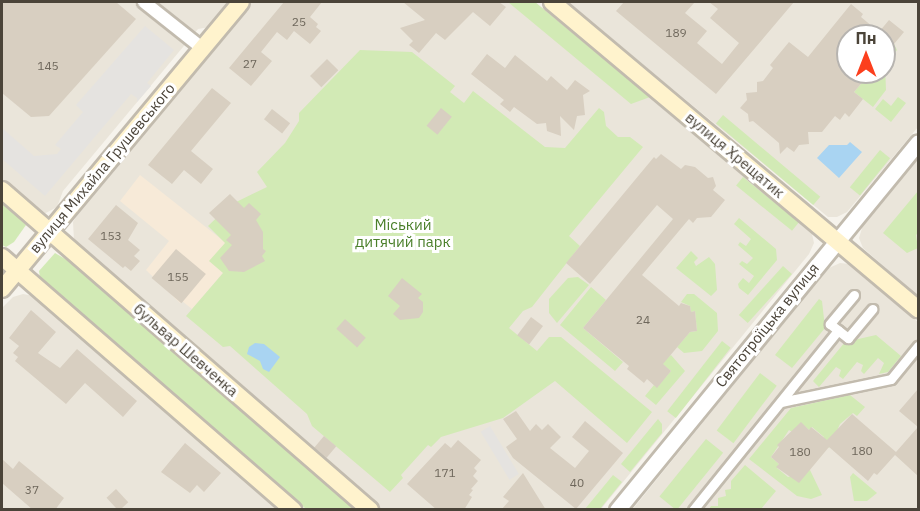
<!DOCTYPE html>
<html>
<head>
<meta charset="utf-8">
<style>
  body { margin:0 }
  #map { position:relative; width:920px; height:511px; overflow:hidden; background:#f6f3ec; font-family:"IBM Plex Sans",sans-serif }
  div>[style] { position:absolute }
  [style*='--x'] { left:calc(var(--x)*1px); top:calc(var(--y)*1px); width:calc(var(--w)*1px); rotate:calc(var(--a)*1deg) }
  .residential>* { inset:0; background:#eae5da }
  .commercial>* { inset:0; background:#f7ead8 }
  .green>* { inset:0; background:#d2eab5; transform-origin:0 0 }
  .parking>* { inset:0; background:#e5e3e0; transform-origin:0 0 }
  .water>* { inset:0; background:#a9d4f2 }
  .building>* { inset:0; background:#d8cfc1; transform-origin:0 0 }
  .roads { filter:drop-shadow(2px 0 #c2bbae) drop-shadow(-2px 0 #c2bbae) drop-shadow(0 2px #c2bbae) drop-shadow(0 -2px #c2bbae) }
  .pedestrian>* { height:9px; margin:-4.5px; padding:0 4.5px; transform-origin:4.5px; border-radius:4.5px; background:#fff }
  .minor>* { height:12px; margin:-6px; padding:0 6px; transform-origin:6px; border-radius:6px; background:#fff }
  .tertiary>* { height:15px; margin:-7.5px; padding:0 7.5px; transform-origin:7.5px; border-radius:7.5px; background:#fff }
  .secondary>* { height:16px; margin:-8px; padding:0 8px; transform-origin:8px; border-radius:8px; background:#fff3cd }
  span { translate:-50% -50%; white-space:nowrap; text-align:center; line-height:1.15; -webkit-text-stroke:6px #fff; paint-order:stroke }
  .number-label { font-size:12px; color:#6e675b }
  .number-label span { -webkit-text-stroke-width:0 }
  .street-label { font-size:15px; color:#4b4439 }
  .park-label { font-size:15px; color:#4a7f2a }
  .frame { position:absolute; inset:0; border:3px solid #4b4439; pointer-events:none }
  .north { position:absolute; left:836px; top:24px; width:60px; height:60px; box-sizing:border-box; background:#fff; border:2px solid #b7b4b0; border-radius:50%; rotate:0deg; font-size:16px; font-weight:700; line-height:24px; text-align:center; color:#4b4439 }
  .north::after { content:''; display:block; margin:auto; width:21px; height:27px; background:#fc3f1d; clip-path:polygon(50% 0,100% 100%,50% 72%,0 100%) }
</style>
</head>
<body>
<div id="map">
  <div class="residential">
    <i style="clip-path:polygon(2px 2px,231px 2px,210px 27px,198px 29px,63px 191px,57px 207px,44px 214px,2px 180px)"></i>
    <i style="clip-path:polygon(252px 2px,535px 2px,812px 234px,814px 243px,809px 254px,601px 509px,383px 510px,74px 240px,73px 222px,83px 206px)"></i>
    <i style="clip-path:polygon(evenodd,567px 2px,918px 2px,918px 127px,847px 212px,837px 217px,828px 217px,567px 2px,848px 36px,884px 36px,884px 72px,848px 72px,848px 36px)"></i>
    <i style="clip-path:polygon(918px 158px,918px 296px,863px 248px,859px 238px,863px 225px)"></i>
    <i style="clip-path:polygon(840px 263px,849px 264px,918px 322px,918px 509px,632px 510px,821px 277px,829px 268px)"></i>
    <i style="clip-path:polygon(23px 294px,34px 296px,281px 510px,2px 510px,2px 308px,13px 297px)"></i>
  </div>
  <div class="commercial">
    <i style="clip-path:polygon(140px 175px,226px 243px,223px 273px,192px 309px,182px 301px,180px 303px,146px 270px,169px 241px,120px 201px)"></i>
  </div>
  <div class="green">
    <i style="clip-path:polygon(508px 2px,535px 2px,650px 97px,631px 104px)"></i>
    <i style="clip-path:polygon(894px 44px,897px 50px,885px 65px,886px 90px,873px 107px,854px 92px,871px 72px,884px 72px,884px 56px)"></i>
    <i style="clip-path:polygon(360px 50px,412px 52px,455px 86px,450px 92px,464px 103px,473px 91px,545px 147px,565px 148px,599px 108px,604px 112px,606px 126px,618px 137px,630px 137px,643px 147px,569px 236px,580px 246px,532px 307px,523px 311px,509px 328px,537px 351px,549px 337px,561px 337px,652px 412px,627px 443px,555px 381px,503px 418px,441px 437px,431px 447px,428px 445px,401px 475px,403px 478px,390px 492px,312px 426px,307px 414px,230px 346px,223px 347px,186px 316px,223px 273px,209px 261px,225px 243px,208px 226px,230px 205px,267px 187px,257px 172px,285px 143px,299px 121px,299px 113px)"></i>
    <i style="clip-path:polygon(898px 97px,906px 103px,891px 122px,875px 109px,883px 99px,891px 106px)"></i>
    <i style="left:723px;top:115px;width:127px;height:11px;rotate:40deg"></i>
    <i style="left:880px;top:150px;width:13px;height:48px;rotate:39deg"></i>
    <i style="left:743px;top:177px;width:72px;height:11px;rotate:39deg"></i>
    <i style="clip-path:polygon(918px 191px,918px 233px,916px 235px,918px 248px,907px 253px,883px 233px)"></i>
    <i style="clip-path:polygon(2px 201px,26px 225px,14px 242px,6px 247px,2px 245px)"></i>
    <i style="clip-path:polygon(739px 218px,776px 249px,777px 260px,748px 295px,739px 288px,738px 284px,743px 278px,749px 283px,754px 276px,739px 264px,742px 261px,747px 264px,753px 258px,738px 245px,740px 242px,746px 246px,751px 239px,734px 224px)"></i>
    <i style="clip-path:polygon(691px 251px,698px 258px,694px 262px,696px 266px,709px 257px,715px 264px,717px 290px,711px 296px,676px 268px)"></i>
    <i style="clip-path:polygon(55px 253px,67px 260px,356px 509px,306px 509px,40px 278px,39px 271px)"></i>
    <i style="left:783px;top:266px;width:12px;height:66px;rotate:42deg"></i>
    <i style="clip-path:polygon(578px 277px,589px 285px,557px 323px,549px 313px,549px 299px,568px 278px)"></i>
    <i style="clip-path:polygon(591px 287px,606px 300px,583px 328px,623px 362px,615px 371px,560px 325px)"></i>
    <i style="clip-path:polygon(687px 294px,694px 294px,717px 313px,718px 331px,702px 351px,684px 353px,677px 347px,690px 332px,697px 331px,695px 311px,691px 312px,690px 306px,681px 302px)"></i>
    <i style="clip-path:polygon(819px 299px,822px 301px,825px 328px,792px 368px,775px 355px)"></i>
    <i style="clip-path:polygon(876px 335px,901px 356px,888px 372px,879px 374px,884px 363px,878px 358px,864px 374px,861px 371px,863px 365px,857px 362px,843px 379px,839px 376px,841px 370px,836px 367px,819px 387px,813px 381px,845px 342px)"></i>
    <i style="left:722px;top:341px;width:11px;height:89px;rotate:38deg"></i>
    <i style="clip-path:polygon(671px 355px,685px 371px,656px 405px,645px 396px,654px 385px,657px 387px,671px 371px,661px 363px)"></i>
    <i style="left:760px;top:373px;width:21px;height:72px;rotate:37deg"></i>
    <i style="clip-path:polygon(850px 395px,865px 407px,857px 416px,853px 413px,840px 424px,829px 448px,821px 440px,824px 437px,812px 427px,809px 430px,801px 423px,792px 432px,789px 430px,771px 457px,779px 464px,777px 468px,788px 477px,810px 470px,822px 495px,811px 499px,797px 496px,749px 459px,791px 408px)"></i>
    <i style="clip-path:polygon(658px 419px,662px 424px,662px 433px,630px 472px,621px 464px)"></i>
    <i style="left:706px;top:439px;width:22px;height:74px;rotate:39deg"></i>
    <i style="clip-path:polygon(745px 465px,776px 491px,761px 509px,709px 509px,711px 506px,718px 506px,718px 498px,726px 496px,725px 490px,731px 489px,731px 481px)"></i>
    <i style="clip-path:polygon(853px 473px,877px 493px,867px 501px,854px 501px,850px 477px)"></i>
    <i style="clip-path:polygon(613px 475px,622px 482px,600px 509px,585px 509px)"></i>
  </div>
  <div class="parking">
    <i style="clip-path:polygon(145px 26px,174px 50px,147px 83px,151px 86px,137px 102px,137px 98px,131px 94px,45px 196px,2px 159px,2px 128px,34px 156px,57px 154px,61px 149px,55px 145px,83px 112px,76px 105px)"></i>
    <i style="left:490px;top:426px;width:56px;height:11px;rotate:59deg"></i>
  </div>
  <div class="water">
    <i style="clip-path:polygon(850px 142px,862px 152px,839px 178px,817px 158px,829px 145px,847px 145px)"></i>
    <i style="clip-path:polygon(255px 343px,264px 344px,280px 357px,269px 372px,263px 369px,260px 361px,247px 354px,249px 347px)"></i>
  </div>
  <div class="building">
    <i style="clip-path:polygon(2px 2px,116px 2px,136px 19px,49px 116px,31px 117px,2px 93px)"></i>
    <i style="clip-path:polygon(284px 2px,322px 2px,310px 17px,318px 24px,316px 27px,321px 31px,310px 44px,294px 31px,287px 40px,277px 32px,261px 52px,272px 61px,251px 86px,229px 68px)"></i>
    <i style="clip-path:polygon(403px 2px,499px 2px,506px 7px,490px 26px,473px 12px,445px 40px,436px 33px,419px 53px,409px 45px,413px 41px,400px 28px,425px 20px)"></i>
    <i style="clip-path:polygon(624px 2px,695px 2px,685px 13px,707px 31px,697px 43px,722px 64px,739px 43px,710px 18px,718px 9px,709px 2px,794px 2px,716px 94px,616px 11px)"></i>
    <i style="clip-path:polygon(851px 4px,863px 14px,861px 17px,879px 32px,889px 20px,904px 32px,884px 56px,884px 36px,848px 36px,848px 72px,871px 72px,854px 92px,863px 99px,849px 117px,845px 113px,840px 120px,835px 116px,822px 132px,808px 132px,809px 144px,799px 145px,794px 152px,787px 147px,780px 154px,779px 143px,753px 121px,749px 122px,748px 114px,740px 108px,747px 100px,746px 93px,757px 92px,757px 82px,763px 81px,773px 68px,770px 65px,789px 42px,808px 57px)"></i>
    <i style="clip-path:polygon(487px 54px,505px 68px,515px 55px,547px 81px,551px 76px,567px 90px,575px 80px,590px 91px,583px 95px,585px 115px,577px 116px,574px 130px,560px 116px,561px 136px,547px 131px,546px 123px,537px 124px,514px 107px,510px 112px,500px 104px,504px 100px,471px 74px)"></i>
    <i style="left:327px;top:59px;width:16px;height:24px;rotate:45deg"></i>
    <i style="clip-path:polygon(212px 88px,231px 103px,191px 151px,213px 169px,201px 184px,184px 170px,172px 184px,148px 165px)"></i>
    <i style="left:441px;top:108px;width:14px;height:23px;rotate:39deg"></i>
    <i style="left:272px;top:109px;width:23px;height:13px;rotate:38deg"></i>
    <i style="clip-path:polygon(661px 154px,681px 169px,685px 165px,695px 167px,708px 178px,713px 177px,716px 186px,713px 190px,725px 200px,711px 217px,697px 218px,693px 223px,689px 219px,642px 275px,679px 306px,681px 303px,690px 306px,691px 312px,695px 311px,697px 331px,690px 332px,663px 364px,671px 371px,657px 388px,647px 379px,644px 383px,627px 369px,629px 366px,583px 328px,673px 219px,657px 205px,590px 284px,566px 263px,654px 157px,656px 159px)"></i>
    <i style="clip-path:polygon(230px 194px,244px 208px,249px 203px,261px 214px,256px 220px,263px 232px,263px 249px,266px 251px,262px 256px,265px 261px,244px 272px,229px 271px,220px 258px,232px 245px,226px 240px,231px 235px,209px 213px)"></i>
    <i style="clip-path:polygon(116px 205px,138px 223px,128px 240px,140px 250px,134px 256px,140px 261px,131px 271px,125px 266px,123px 268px,88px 239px)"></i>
    <i style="left:176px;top:249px;width:39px;height:38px;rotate:40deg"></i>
    <i style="clip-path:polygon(402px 278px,422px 294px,418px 298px,423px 302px,423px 312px,419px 318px,400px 320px,393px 314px,400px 306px,388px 296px)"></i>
    <i style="clip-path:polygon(31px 310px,56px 332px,38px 353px,60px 368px,77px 349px,137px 401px,123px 417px,85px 383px,66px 404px,15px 361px,18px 357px,13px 353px,19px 346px,9px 338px)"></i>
    <i style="left:531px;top:317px;width:15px;height:23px;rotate:37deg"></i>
    <i style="left:345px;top:319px;width:28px;height:13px;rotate:42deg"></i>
    <i style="clip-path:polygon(918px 389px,918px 476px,895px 455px,877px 475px,874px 473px,868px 481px,829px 447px,799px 483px,776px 467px,779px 464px,771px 457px,779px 447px,777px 445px,801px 422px,809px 430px,811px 427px,827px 440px,852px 414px,896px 452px,918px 427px,899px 411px)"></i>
    <i style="clip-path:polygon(516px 411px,530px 431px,536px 424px,542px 430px,548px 424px,561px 437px,550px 448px,575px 468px,589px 451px,572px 437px,585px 421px,623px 453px,576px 509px,513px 458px,506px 447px,517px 439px,503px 419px)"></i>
    <i style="left:324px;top:436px;width:16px;height:15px;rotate:40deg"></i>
    <i style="clip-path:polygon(458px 440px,481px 460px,474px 468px,477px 471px,473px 476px,478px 481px,471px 489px,473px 490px,469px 495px,472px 497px,464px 510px,437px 510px,407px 484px,445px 443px,451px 448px)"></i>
    <i style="clip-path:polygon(185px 443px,221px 473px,204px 492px,197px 485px,190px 493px,161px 472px)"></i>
    <i style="clip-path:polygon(2px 459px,13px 469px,19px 461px,64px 498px,55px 510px,33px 510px,2px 483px)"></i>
    <i style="clip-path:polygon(523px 473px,546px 510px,501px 510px,509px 501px,503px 497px)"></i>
    <i style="left:116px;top:489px;width:18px;height:13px;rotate:47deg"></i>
  </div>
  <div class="roads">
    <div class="pedestrian">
      <i style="--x:854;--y:295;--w:38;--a:130"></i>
      <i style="--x:830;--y:324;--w:23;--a:38"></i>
      <i style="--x:848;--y:338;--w:38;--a:-50"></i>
      <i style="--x:781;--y:402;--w:112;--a:-11.8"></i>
      <i style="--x:891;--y:379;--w:43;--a:-50.7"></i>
      <i style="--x:693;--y:510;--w:231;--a:-51.1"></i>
    </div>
    <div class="minor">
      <i style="--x:144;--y:2;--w:74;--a:38.4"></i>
    </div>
    <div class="tertiary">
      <i style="--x:617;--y:510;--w:475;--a:-50.7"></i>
    </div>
    <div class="secondary">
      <i style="--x:552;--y:2;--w:478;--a:40"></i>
      <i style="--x:2;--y:190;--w:488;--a:41"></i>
      <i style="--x:2;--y:257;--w:386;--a:41"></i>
      <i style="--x:2;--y:289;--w:373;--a:-50.2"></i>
    </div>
  </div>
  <div class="number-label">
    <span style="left:299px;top:22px">25</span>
    <span style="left:676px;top:33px">189</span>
    <span style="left:250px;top:64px">27</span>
    <span style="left:48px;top:66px">145</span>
    <span style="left:111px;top:236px">153</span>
    <span style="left:178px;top:277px">155</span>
    <span style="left:643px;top:320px">24</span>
    <span style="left:862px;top:451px">180</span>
    <span style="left:800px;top:452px">180</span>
    <span style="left:445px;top:473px">171</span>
    <span style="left:577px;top:483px">40</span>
    <span style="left:32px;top:490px">37</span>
  </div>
  <div class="street-label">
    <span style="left:735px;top:155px;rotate:40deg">вулиця Хрещатик</span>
    <span style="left:102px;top:168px;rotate:-50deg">вулиця Михайла Грушевського</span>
    <span style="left:767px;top:325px;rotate:-51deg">Святотроїцька вулиця</span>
    <span style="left:186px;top:350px;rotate:41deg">бульвар Шевченка</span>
  </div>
  <div class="park-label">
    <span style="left:403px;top:233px">Міський<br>дитячий парк</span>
  </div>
  <div class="frame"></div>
  <div class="north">Пн</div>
</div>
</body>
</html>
